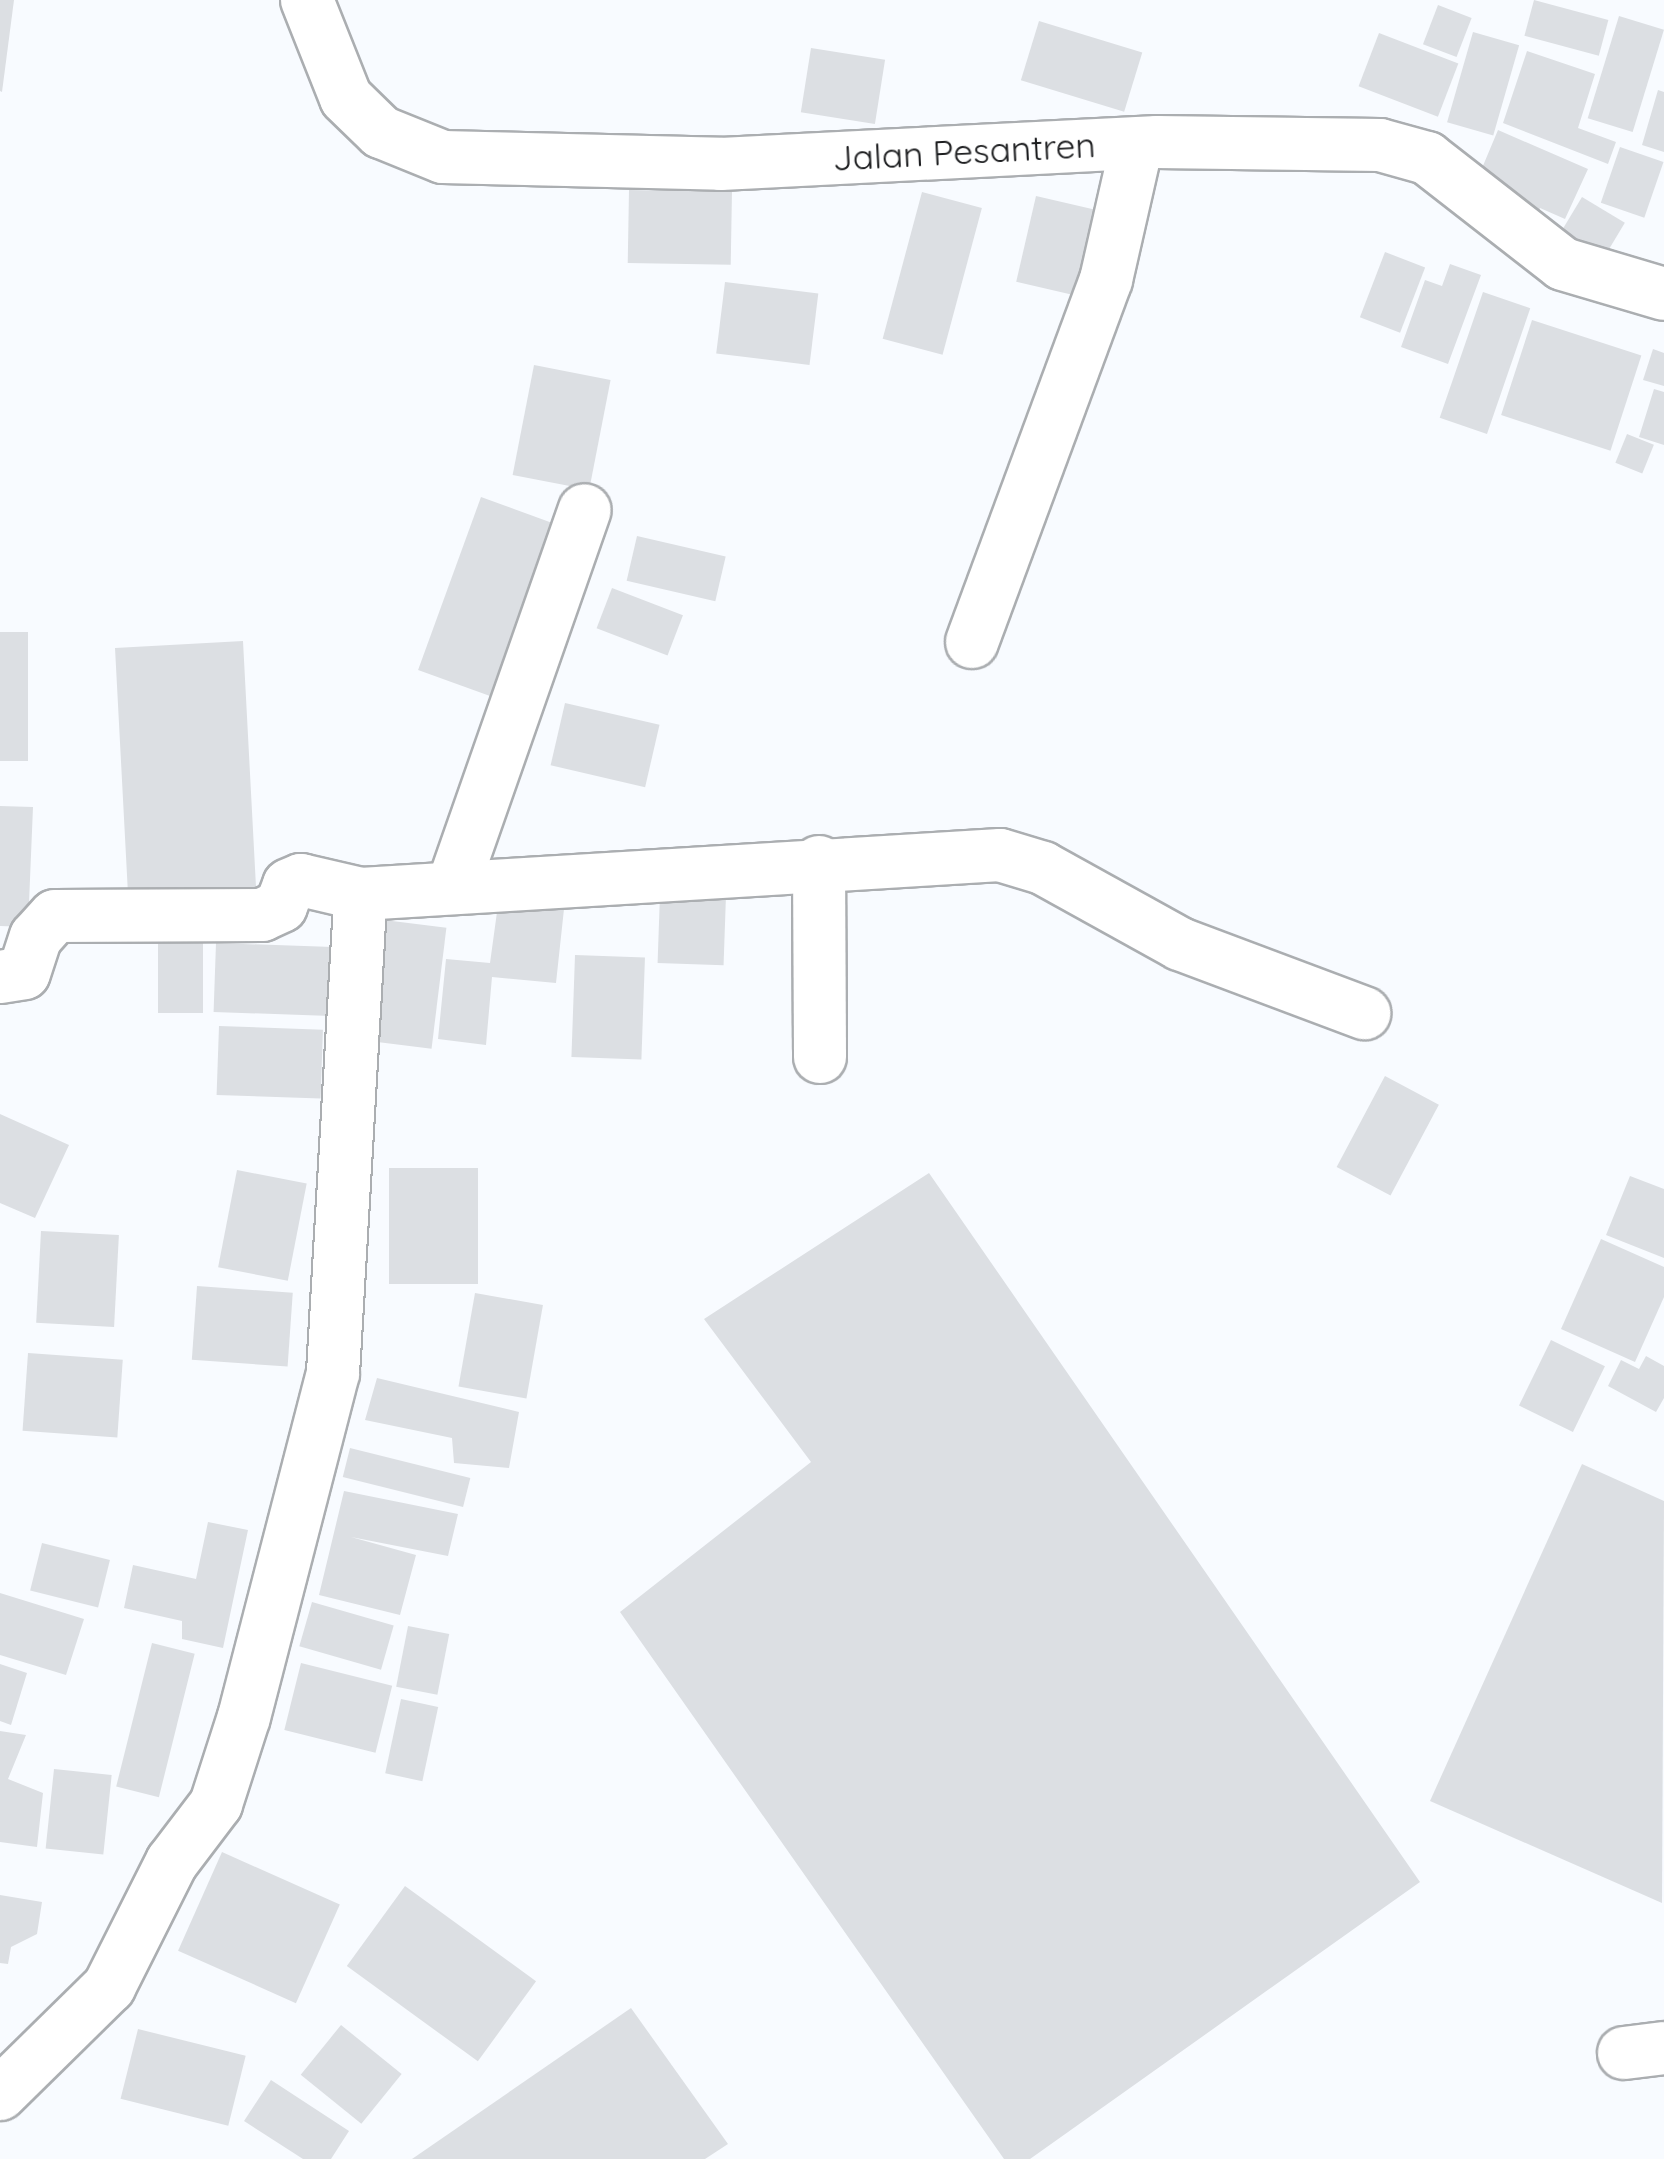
<!DOCTYPE html>
<html>
<head>
<meta charset="utf-8">
<style>
  body { margin:0 }
  #map { position:relative; width:1664px; height:2159px; overflow:hidden; background:#f8fbff; font-family:Quicksand,sans-serif }
  div>[style] { position:absolute }
  [style*='--x'] { left:calc(var(--x)*1px); top:calc(var(--y)*1px); width:calc(var(--w)*1px); rotate:calc(var(--a)*1deg) }
  .building>* { inset:0; background:#dcdfe3; transform-origin:0 0 }
  .roads { filter:drop-shadow(2px 0 #abaeb1) drop-shadow(-2px 0 #abaeb1) drop-shadow(0 2px #abaeb1) drop-shadow(0 -2px #abaeb1) }
  .minor>* { height:52px; margin:-26px; padding:0 26px; transform-origin:26px; border-radius:26px; background:#fff }
  span { translate:-50% -50%; white-space:nowrap; text-align:center; line-height:1.15; -webkit-text-stroke:8px #fff; paint-order:stroke }
  .street-label { font-size:35px; color:#1c1d1f }
</style>
</head>
<body>
<div id="map">
  <div class="building">
    <i style="clip-path:polygon(0 0,14px 0,2px 92px,0 91px)"></i>
    <i style="left:1534px;top:0;width:77px;height:37px;rotate:15deg"></i>
    <i style="left:1438px;top:5px;width:36px;height:42px;rotate:21deg"></i>
    <i style="left:1619px;top:16px;width:47px;height:107px;rotate:17deg"></i>
    <i style="left:1039px;top:21px;width:108px;height:62px;rotate:17deg"></i>
    <i style="left:1473px;top:32px;width:48px;height:94px;rotate:16deg"></i>
    <i style="left:1379px;top:33px;width:85px;height:57px;rotate:21deg"></i>
    <i style="left:811px;top:48px;width:75px;height:65px;rotate:9deg"></i>
    <i style="clip-path:polygon(1527px 51px,1595px 74px,1578px 128px,1616px 142px,1608px 164px,1503px 123px)"></i>
    <i style="clip-path:polygon(1658px 90px,1664px 92px,1664px 152px,1642px 145px)"></i>
    <i style="clip-path:polygon(1498px 130px,1588px 169px,1565px 219px,1540px 208px,1534px 223px,1477px 180px)"></i>
    <i style="left:1620px;top:147px;width:46px;height:59px;rotate:19deg"></i>
    <i style="left:629px;top:190px;width:103px;height:73px;rotate:1deg"></i>
    <i style="left:922px;top:192px;width:62px;height:152px;rotate:15deg"></i>
    <i style="left:1036px;top:196px;width:83px;height:88px;rotate:13deg"></i>
    <i style="left:1582px;top:197px;width:50px;height:40px;rotate:31deg"></i>
    <i style="left:1385px;top:252px;width:43px;height:70px;rotate:21deg"></i>
    <i style="clip-path:polygon(1450px 264px,1481px 275px,1448px 364px,1401px 347px,1425px 280px,1442px 286px)"></i>
    <i style="left:725px;top:282px;width:94px;height:72px;rotate:7deg"></i>
    <i style="left:1483px;top:292px;width:50px;height:133px;rotate:19deg"></i>
    <i style="left:1532px;top:320px;width:115px;height:100px;rotate:18deg"></i>
    <i style="clip-path:polygon(1653px 349px,1664px 353px,1664px 386px,1643px 380px)"></i>
    <i style="left:534px;top:365px;width:78px;height:112px;rotate:11deg"></i>
    <i style="clip-path:polygon(1654px 389px,1664px 392px,1664px 445px,1639px 437px)"></i>
    <i style="left:1627px;top:434px;width:29px;height:31px;rotate:22deg"></i>
    <i style="left:481px;top:497px;width:92px;height:184px;rotate:20deg"></i>
    <i style="left:637px;top:536px;width:91px;height:46px;rotate:13deg"></i>
    <i style="left:612px;top:588px;width:76px;height:43px;rotate:21deg"></i>
    <i style="left:0;top:632px;width:28px;height:129px"></i>
    <i style="clip-path:polygon(243px 641px,256px 887px,275px 886px,188px 913px,128px 894px,115px 648px)"></i>
    <i style="left:565px;top:703px;width:97px;height:64px;rotate:13deg"></i>
    <i style="clip-path:polygon(0 806px,33px 807px,28px 927px,0 926px)"></i>
    <i style="left:660px;top:894px;width:66px;height:69px;rotate:2deg"></i>
    <i style="clip-path:polygon(564px 909px,556px 983px,492px 977px,486px 1045px,438px 1039px,446px 959px,490px 963px,497px 912px)"></i>
    <i style="left:368px;top:918px;width:79px;height:122px;rotate:7deg"></i>
    <i style="left:158px;top:943px;width:45px;height:70px"></i>
    <i style="left:216px;top:943px;width:117px;height:69px;rotate:2deg"></i>
    <i style="left:575px;top:955px;width:70px;height:102px;rotate:2deg"></i>
    <i style="left:219px;top:1026px;width:104px;height:69px;rotate:2deg"></i>
    <i style="left:1385px;top:1076px;width:61px;height:103px;rotate:28deg"></i>
    <i style="clip-path:polygon(0 1114px,69px 1145px,35px 1218px,0 1203px)"></i>
    <i style="left:389px;top:1168px;width:89px;height:116px"></i>
    <i style="left:237px;top:1170px;width:71px;height:99px;rotate:11deg"></i>
    <i style="clip-path:polygon(929px 1173px,1420px 1882px,1030px 2159px,1004px 2159px,620px 1612px,811px 1462px,704px 1319px)"></i>
    <i style="clip-path:polygon(1630px 1176px,1664px 1189px,1664px 1258px,1606px 1235px)"></i>
    <i style="left:41px;top:1231px;width:78px;height:92px;rotate:3deg"></i>
    <i style="clip-path:polygon(1601px 1239px,1664px 1267px,1664px 1297px,1635px 1362px,1561px 1329px)"></i>
    <i style="left:197px;top:1286px;width:96px;height:74px;rotate:4deg"></i>
    <i style="left:475px;top:1293px;width:69px;height:95px;rotate:10deg"></i>
    <i style="left:1551px;top:1340px;width:60px;height:73px;rotate:26deg"></i>
    <i style="left:28px;top:1353px;width:95px;height:78px;rotate:4deg"></i>
    <i style="clip-path:polygon(1646px 1356px,1664px 1366px,1664px 1398px,1656px 1412px,1608px 1386px,1621px 1360px,1639px 1369px)"></i>
    <i style="clip-path:polygon(377px 1378px,519px 1412px,509px 1468px,454px 1463px,452px 1438px,365px 1420px)"></i>
    <i style="left:350px;top:1448px;width:124px;height:30px;rotate:14deg"></i>
    <i style="clip-path:polygon(1582px 1464px,1664px 1501px,1662px 1903px,1430px 1801px)"></i>
    <i style="clip-path:polygon(344px 1491px,458px 1514px,448px 1556px,351px 1537px,416px 1555px,400px 1615px,319px 1595px)"></i>
    <i style="clip-path:polygon(208px 1522px,248px 1530px,223px 1648px,182px 1639px,182px 1621px,124px 1608px,133px 1565px,196px 1579px)"></i>
    <i style="left:42px;top:1543px;width:70px;height:49px;rotate:14deg"></i>
    <i style="clip-path:polygon(0 1593px,84px 1619px,66px 1675px,0 1655px)"></i>
    <i style="left:312px;top:1602px;width:85px;height:46px;rotate:16deg"></i>
    <i style="left:408px;top:1626px;width:42px;height:62px;rotate:11deg"></i>
    <i style="left:152px;top:1643px;width:44px;height:148px;rotate:14deg"></i>
    <i style="left:301px;top:1663px;width:94px;height:69px;rotate:14deg"></i>
    <i style="clip-path:polygon(0 1664px,27px 1673px,11px 1725px,0 1721px)"></i>
    <i style="left:401px;top:1699px;width:38px;height:76px;rotate:12deg"></i>
    <i style="clip-path:polygon(0 1731px,26px 1735px,8px 1779px,43px 1793px,37px 1847px,0 1842px)"></i>
    <i style="left:54px;top:1769px;width:58px;height:80px;rotate:6deg"></i>
    <i style="left:222px;top:1852px;width:129px;height:108px;rotate:24deg"></i>
    <i style="left:405px;top:1886px;width:162px;height:99px;rotate:36deg"></i>
    <i style="clip-path:polygon(0 1895px,42px 1902px,37px 1934px,11px 1947px,8px 1964px,0 1963px)"></i>
    <i style="clip-path:polygon(631px 2008px,728px 2144px,705px 2159px,412px 2159px)"></i>
    <i style="left:341px;top:2025px;width:78px;height:64px;rotate:39deg"></i>
    <i style="left:138px;top:2029px;width:111px;height:72px;rotate:14deg"></i>
    <i style="clip-path:polygon(271px 2080px,349px 2131px,331px 2159px,303px 2159px,244px 2121px)"></i>
  </div>
  <div class="roads">
    <div class="minor">
      <i style="--x:307;--y:0;--w:105;--a:68.3"></i>
      <i style="--x:346;--y:98;--w:49;--a:44.2"></i>
      <i style="--x:381;--y:132;--w:67;--a:22"></i>
      <i style="--x:443;--y:157;--w:278;--a:1.4"></i>
      <i style="--x:721;--y:164;--w:437;--a:-2.9"></i>
      <i style="--x:1157;--y:142;--w:223;--a:0.8"></i>
      <i style="--x:1380;--y:145;--w:49;--a:15.5"></i>
      <i style="--x:1427;--y:158;--w:172;--a:37.9"></i>
      <i style="--x:1563;--y:264;--w:105;--a:16.5"></i>
      <i style="--x:972;--y:642;--w:386;--a:-69.7"></i>
      <i style="--x:1106;--y:280;--w:140;--a:-77.2"></i>
      <i style="--x:819;--y:862;--w:195;--a:89.7"></i>
      <i style="--x:453;--y:886;--w:398;--a:-70.7"></i>
      <i style="--x:0;--y:977;--w:24;--a:-9"></i>
      <i style="--x:24;--y:973;--w:38;--a:-72"></i>
      <i style="--x:36;--y:937;--w:28;--a:-48"></i>
      <i style="--x:55;--y:916;--w:207;--a:-0.3"></i>
      <i style="--x:262;--y:915;--w:21;--a:-25"></i>
      <i style="--x:281;--y:906;--w:22;--a:-69"></i>
      <i style="--x:289;--y:885;--w:13;--a:-23"></i>
      <i style="--x:301;--y:880;--w:62;--a:13.1"></i>
      <i style="--x:361;--y:894;--w:640;--a:-3.49"></i>
      <i style="--x:1000;--y:855;--w:45;--a:16.8"></i>
      <i style="--x:1043;--y:868;--w:157;--a:29"></i>
      <i style="--x:1180;--y:944;--w:197;--a:20.6"></i>
      <i style="--x:1624;--y:2053;--w:40;--a:-7.1"></i>
      <i style="--x:0;--y:2094;--w:153;--a:-44.5"></i>
      <i style="--x:109;--y:1987;--w:140;--a:-63.3"></i>
      <i style="--x:172;--y:1862;--w:73;--a:-52.8"></i>
      <i style="--x:216;--y:1804;--w:91;--a:-72.2"></i>
      <i style="--x:244;--y:1717;--w:355;--a:-75.5"></i>
      <i style="--x:333;--y:1373;--w:480;--a:-86.7"></i>
    </div>
  </div>
  <div class="street-label">
    <span style="left:964px;top:151px;rotate:-3deg">Jalan Pesantren</span>
  </div>
</div>
</body>
</html>
